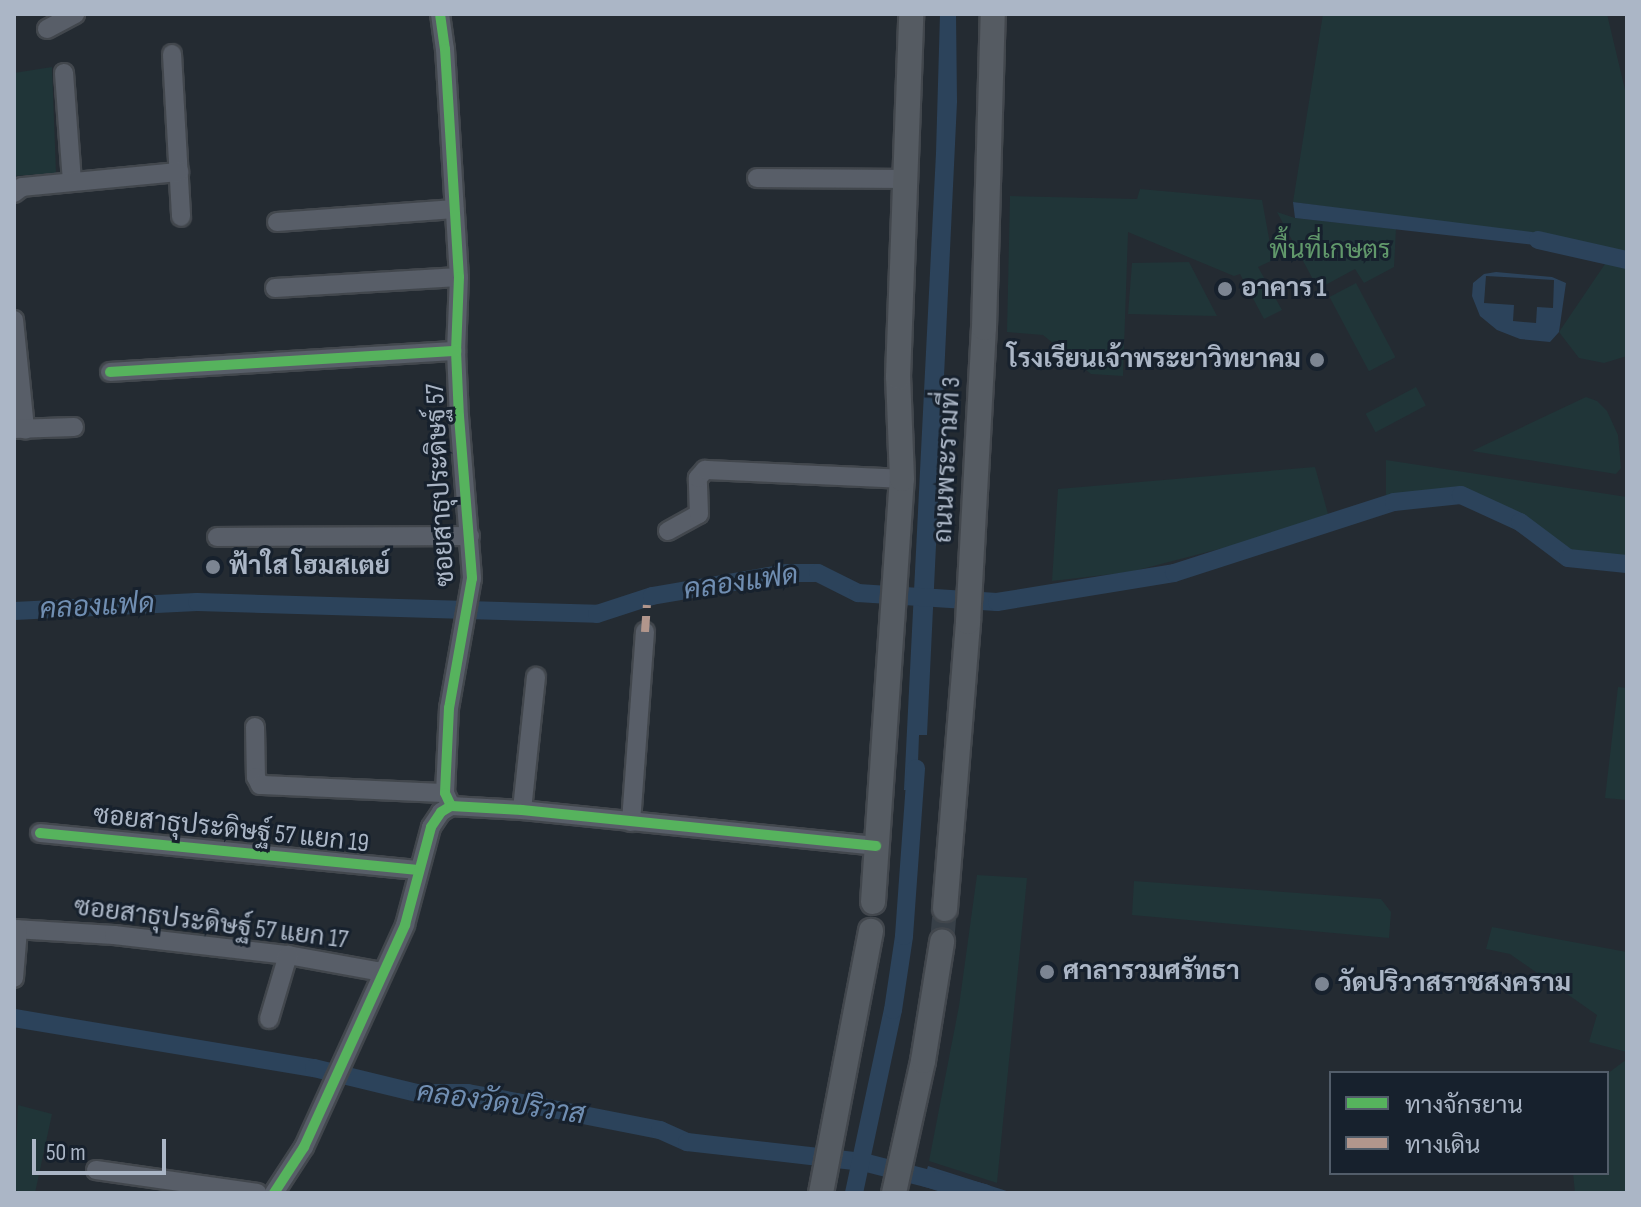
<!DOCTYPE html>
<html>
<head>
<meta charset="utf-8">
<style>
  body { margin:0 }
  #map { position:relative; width:1641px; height:1207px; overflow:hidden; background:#242b32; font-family:"Sofia Sans Condensed",Sarabun,sans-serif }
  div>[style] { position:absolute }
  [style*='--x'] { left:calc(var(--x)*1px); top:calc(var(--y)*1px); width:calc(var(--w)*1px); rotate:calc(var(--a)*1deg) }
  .green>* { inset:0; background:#203538; transform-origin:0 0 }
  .water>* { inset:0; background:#2c435b }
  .canal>* { height:18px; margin:-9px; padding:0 9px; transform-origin:9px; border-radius:9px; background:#2c435b }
  .major-tunnel>* { height:24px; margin-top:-12px; transform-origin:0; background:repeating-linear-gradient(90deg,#384048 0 24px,transparent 0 36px) }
  .roads { filter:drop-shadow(2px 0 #42474d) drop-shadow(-2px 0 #42474d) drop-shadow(0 2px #42474d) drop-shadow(0 -2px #42474d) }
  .minor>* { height:18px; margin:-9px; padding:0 9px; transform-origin:9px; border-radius:9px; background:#585e68 }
  .major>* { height:24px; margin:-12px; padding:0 12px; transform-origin:12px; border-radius:12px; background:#555b62 }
  .quiet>* { height:8px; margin-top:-4px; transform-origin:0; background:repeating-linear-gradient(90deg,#b2968c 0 16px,transparent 0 24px) }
  .cycleway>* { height:10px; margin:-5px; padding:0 5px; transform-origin:5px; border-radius:5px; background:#56b35d }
  .dots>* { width:22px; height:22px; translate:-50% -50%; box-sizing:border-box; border:4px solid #17212d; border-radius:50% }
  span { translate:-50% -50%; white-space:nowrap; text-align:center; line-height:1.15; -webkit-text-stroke:6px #17212d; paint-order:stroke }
  .park-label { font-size:26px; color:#61986b }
  .poi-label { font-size:26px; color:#abb6c6; font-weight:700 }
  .left { translate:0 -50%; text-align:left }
  .right { translate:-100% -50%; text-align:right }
  .street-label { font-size:26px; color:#abb6c6 }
  .water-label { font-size:28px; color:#708eb2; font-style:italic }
  .frame { position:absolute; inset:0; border:16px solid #abb6c6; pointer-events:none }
  .legend { position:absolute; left:1329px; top:1071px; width:280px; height:104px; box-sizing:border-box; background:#17212d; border:2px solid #525d6a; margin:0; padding:10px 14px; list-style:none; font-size:24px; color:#abb6c6 }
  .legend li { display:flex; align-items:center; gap:16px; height:40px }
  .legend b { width:40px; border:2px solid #525d6a }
  .scale { position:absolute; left:32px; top:1139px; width:134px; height:36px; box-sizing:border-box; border:4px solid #abb6c6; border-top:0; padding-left:10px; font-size:24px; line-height:28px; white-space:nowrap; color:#abb6c6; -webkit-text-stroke:6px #17212d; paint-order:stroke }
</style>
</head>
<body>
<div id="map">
  <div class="green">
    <i style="clip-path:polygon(1323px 14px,1607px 14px,1627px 98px,1627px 356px,1604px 363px,1579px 358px,1559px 332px,1605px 264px,1562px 248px,1564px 239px,1293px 202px)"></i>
    <i style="clip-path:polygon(52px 67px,56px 173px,14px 176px,14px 73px)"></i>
    <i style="clip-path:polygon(1140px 189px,1262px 200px,1273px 260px,1258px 267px,1282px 310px,1264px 319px,1240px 274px,1234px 276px,1128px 232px,1123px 376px,1091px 374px,1043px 335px,1007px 332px,1010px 196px,1137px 199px)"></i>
    <i style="clip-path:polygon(1277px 212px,1295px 218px,1396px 229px,1394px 267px,1364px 283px,1355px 269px,1318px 289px)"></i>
    <i style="clip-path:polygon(1189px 262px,1217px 316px,1128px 314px,1132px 263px)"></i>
    <i style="left:1356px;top:283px;width:84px;height:30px;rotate:62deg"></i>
    <i style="left:1416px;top:387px;width:21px;height:57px;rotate:62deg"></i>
    <i style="clip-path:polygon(1586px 397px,1597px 401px,1607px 411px,1618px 435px,1621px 468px,1616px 474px,1472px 451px)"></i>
    <i style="clip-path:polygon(1386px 460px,1627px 497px,1627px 558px,1585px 555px,1566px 547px,1511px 511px,1457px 490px,1386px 499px)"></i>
    <i style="clip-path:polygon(1315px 467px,1328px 514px,1250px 541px,1130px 572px,1052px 581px,1058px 489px)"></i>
    <i style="clip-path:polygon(1618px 687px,1627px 688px,1627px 800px,1605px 798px)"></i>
    <i style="clip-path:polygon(977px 875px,1027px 878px,997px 1183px,929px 1161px,959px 1006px)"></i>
    <i style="clip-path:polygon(1134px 881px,1381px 899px,1391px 912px,1389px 938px,1132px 915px)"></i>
    <i style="clip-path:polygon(1492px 927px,1627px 952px,1627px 1052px,1589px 1042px,1597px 1015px,1510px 954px,1486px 949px)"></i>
    <i style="clip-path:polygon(1627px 1059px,1627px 1193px,1575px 1193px,1573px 1173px,1607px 1173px,1607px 1074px)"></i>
    <i style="clip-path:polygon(18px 1105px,52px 1114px,35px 1193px,14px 1193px)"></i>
  </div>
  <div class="water">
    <i style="clip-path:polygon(940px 14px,956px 14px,957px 102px,927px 735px,919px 735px,917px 790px,904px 790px,936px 153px)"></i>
    <i style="clip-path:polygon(1293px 202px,1532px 232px,1564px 239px,1562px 248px,1295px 218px)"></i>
    <i style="clip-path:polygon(evenodd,1496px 272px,1552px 277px,1566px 283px,1559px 332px,1550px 342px,1520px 339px,1497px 330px,1480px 316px,1472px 296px,1473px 283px,1484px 274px,1496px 272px,1486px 276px,1554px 280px,1553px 308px,1537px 307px,1536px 323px,1513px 321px,1514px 305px,1484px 303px,1486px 276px)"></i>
    <i style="clip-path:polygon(928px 1166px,1013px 1193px,944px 1193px,922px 1186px)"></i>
  </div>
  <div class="canal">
    <i style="--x:1538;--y:240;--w:91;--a:12.7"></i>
    <i style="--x:14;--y:611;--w:183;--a:-2.8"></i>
    <i style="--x:197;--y:602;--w:400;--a:1.7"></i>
    <i style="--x:597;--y:614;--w:58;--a:-18.1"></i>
    <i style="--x:652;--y:596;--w:137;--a:-9.7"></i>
    <i style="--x:787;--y:573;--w:31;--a:0"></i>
    <i style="--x:818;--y:573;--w:45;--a:26.6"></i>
    <i style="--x:858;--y:593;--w:139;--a:3.7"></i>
    <i style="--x:997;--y:602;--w:179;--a:-9.3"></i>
    <i style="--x:1174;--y:573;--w:231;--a:-17.9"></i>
    <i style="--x:1394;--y:502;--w:67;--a:-6"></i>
    <i style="--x:1461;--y:495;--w:65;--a:24.6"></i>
    <i style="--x:1520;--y:522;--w:60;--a:36.9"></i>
    <i style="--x:1568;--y:558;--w:59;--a:5.8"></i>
    <i style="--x:14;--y:1018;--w:304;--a:9.5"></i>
    <i style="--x:314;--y:1068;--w:106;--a:13.6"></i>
    <i style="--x:417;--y:1093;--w:51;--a:0"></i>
    <i style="--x:468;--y:1093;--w:50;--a:10.4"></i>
    <i style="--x:517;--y:1102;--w:146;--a:11.1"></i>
    <i style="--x:660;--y:1130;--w:30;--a:24"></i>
    <i style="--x:687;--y:1142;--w:177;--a:6.5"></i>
    <i style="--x:863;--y:1162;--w:126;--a:14.3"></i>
    <i style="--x:854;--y:1193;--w:187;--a:-78"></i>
    <i style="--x:893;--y:1010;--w:75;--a:-81.5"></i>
    <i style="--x:904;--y:936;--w:168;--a:-85.9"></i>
  </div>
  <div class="major-tunnel">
    <i style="--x:942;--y:942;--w:33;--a:-85"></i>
  </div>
  <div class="roads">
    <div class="minor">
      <i style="--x:440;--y:14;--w:35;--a:82"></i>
      <i style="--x:445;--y:49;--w:228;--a:86.5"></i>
      <i style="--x:459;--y:277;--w:74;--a:92.3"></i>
      <i style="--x:456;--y:351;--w:65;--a:87.4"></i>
      <i style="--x:459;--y:416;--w:163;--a:85.4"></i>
      <i style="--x:472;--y:578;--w:132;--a:100"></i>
      <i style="--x:449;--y:708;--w:85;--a:92.7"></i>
      <i style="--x:445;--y:793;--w:14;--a:65"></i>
      <i style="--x:47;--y:29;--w:32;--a:-28"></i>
      <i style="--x:172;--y:54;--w:163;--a:86.8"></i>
      <i style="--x:64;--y:73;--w:109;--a:85.8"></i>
      <i style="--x:757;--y:178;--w:146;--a:0.4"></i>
      <i style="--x:14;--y:193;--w:10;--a:-37"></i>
      <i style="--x:22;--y:187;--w:158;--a:-5.5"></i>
      <i style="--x:277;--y:222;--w:178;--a:-4.2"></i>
      <i style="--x:275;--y:288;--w:184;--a:-3.4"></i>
      <i style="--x:14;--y:320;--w:110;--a:84.2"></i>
      <i style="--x:110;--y:372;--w:347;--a:-3.5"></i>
      <i style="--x:14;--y:429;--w:60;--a:-1.9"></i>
      <i style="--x:668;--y:531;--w:35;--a:-29"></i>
      <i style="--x:699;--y:514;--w:36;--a:-92"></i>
      <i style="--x:698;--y:478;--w:11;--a:-49"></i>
      <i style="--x:705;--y:470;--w:197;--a:2.6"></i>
      <i style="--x:217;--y:537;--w:253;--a:-0.2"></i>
      <i style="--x:255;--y:727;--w:50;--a:88.9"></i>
      <i style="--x:256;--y:777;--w:9;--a:63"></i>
      <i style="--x:260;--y:785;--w:185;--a:2.5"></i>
      <i style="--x:522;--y:810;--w:134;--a:-84"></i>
      <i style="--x:631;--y:822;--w:191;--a:-85.8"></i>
      <i style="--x:40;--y:833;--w:380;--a:5.6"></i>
      <i style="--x:14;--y:929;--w:100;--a:3.4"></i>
      <i style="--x:114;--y:935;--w:175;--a:6.6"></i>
      <i style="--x:288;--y:955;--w:96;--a:10.3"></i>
      <i style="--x:14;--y:978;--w:49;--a:-85.3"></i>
      <i style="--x:269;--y:1019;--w:67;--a:-73.5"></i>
      <i style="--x:96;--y:1170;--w:163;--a:8.1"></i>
      <i style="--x:274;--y:1193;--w:55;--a:-56.9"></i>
      <i style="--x:304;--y:1147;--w:244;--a:-65.5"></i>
      <i style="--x:405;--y:925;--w:101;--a:-75.1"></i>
      <i style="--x:431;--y:827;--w:18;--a:-56"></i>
      <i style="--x:441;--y:812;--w:12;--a:-31"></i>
      <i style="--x:451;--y:806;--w:71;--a:3.2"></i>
      <i style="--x:522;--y:810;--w:356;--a:5.8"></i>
    </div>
    <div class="major">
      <i style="--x:873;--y:902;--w:424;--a:-86.1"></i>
      <i style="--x:902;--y:479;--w:102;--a:-92.2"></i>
      <i style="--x:898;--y:377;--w:363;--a:-87.9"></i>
      <i style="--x:945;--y:909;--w:288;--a:-85.4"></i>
      <i style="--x:968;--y:622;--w:294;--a:-86.9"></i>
      <i style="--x:984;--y:328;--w:314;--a:-88.4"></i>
      <i style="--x:821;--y:1193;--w:267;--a:-79.2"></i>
      <i style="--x:894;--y:1193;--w:135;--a:-77.6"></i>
      <i style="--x:923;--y:1061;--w:121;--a:-80.9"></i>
    </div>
  </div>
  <div class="quiet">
    <i style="--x:645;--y:632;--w:27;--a:-86"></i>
  </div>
  <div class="cycleway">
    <i style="--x:440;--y:14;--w:35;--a:82"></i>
    <i style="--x:445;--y:49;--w:228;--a:86.5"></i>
    <i style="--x:459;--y:277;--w:74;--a:92.3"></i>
    <i style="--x:456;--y:351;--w:65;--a:87.4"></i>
    <i style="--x:459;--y:416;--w:163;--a:85.4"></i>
    <i style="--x:472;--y:578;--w:132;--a:100"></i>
    <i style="--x:449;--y:708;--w:85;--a:92.7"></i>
    <i style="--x:445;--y:793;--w:14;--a:65"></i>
    <i style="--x:110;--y:372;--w:347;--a:-3.5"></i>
    <i style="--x:40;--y:833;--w:380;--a:5.6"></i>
    <i style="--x:274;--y:1193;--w:55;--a:-56.9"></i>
    <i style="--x:304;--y:1147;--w:244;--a:-65.5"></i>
    <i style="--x:405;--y:925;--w:101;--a:-75.1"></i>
    <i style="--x:431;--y:827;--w:18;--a:-56"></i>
    <i style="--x:441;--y:812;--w:12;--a:-31"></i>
    <i style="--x:451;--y:806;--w:71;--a:3.2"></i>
    <i style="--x:522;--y:810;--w:356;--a:5.8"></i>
  </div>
  <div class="dots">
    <i style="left:1225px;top:289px;background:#7c8592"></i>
    <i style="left:1317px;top:360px;background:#7c8592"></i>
    <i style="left:213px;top:567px;background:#7c8592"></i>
    <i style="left:1047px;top:972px;background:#7c8592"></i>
    <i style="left:1322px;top:984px;background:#7c8592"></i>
  </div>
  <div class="park-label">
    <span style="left:1330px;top:251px">พื้นที่เกษตร</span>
  </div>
  <div class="poi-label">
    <span class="left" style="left:1241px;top:289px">อาคาร 1</span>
    <span class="right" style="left:1301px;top:360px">โรงเรียนเจ้าพระยาวิทยาคม</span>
    <span class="left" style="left:229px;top:567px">ฟ้าใส โฮมสเตย์</span>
    <span class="left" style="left:1063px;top:972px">ศาลารวมศรัทธา</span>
    <span class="left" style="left:1338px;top:984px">วัดปริวาสราชสงคราม</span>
  </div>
  <div class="street-label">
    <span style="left:948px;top:460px;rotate:-87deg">ถนนพระรามที่ 3</span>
    <span style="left:441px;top:485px;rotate:-93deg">ซอยสาธุประดิษฐ์ 57</span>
    <span style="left:231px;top:830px;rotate:6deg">ซอยสาธุประดิษฐ์ 57 แยก 19</span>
    <span style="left:211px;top:924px;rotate:7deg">ซอยสาธุประดิษฐ์ 57 แยก 17</span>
  </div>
  <div class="water-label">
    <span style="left:741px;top:583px;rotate:-8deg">คลองแฟด</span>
    <span style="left:97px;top:607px;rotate:-3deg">คลองแฟด</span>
    <span style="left:501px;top:1104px;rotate:8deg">คลองวัดปริวาส</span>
  </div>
  <div class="frame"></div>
  <ul class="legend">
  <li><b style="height:10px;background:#56b35d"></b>ทางจักรยาน</li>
  <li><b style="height:10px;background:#b2968c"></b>ทางเดิน</li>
  </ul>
  <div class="scale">50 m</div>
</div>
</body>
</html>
